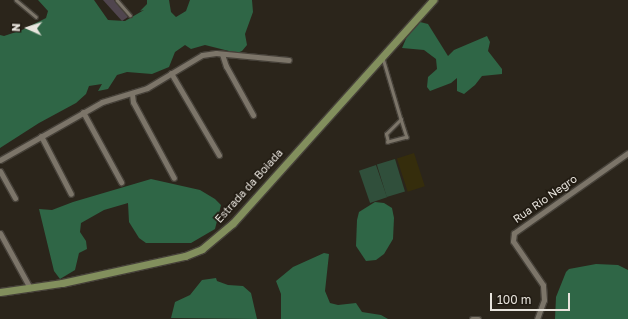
<!DOCTYPE html>
<html>
<head>
<meta charset="utf-8">
<style>
  body { margin:0 }
  #map { position:relative; width:628px; height:319px; overflow:hidden; background:#2b251b; font-family:"Golos Text",sans-serif }
  div>[style] { position:absolute }
  [style*='--x'] { left:calc(var(--x)*1px); top:calc(var(--y)*1px); width:calc(var(--w)*1px); rotate:calc(var(--a)*1deg) }
  .green>* { inset:0; background:#304f3b; transform-origin:0 0 }
  .forest>* { inset:0; background:#2f6646 }
  .sand>* { inset:0; background:#352d0c; transform-origin:0 0 }
  .building>* { inset:0; background:#50454e }
  .roads { filter:drop-shadow(1px 0 #464139) drop-shadow(-1px 0 #464139) drop-shadow(0 1px #464139) drop-shadow(0 -1px #464139) }
  .lane>* { height:2.5px; margin:-1.25px; padding:0 1.25px; transform-origin:1.25px; border-radius:1.25px; background:#7c7569 }
  .street>* { height:5px; margin:-2.5px; padding:0 2.5px; transform-origin:2.5px; border-radius:2.5px; background:#7c7569 }
  .secondary>* { height:7px; margin:-3.5px; padding:0 3.5px; transform-origin:3.5px; border-radius:3.5px; background:#828f5d }
  span { translate:-50% -50%; white-space:nowrap; text-align:center; line-height:1.15; -webkit-text-stroke:3.5px #211b12; paint-order:stroke }
  .street-label { font-size:11px; color:#e8e4dd }
  .north { position:absolute; left:8px; top:8px; width:40px; height:40px; -webkit-text-stroke:3px #211b12; paint-order:stroke; rotate:273deg; font-size:11px; font-weight:700; line-height:16px; text-align:center; color:#e8e4dd }
  .north::after { content:''; display:block; margin:auto; width:14px; height:18px; background:#e8e4dd; clip-path:polygon(50% 0,100% 100%,50% 72%,0 100%) }
  .scale { position:absolute; left:490px; top:293px; width:80px; height:18px; box-sizing:border-box; border:2px solid #e8e4dd; border-top:0; padding-left:5px; font-size:12px; line-height:14px; white-space:nowrap; color:#e8e4dd; -webkit-text-stroke:3px #211b12; paint-order:stroke }
</style>
</head>
<body>
<div id="map">
  <div class="green">
    <i style="left:395px;top:159px;width:34px;height:19px;rotate:73deg"></i>
    <i style="left:376px;top:165px;width:34px;height:18px;rotate:71deg"></i>
  </div>
  <div class="forest">
    <i style="clip-path:polygon(38px 0,94px 0,108px 20px,125px 21px,144px 10px,140px 11px,147px 4px,147px 0,169px 0,171px 12px,176px 17px,186px 11px,190px 0,252px 0,253px 12px,245px 34px,247px 45px,242px 51px,237px 53px,205px 45px,191px 49px,185px 45px,175px 52px,169px 67px,152px 74px,127px 72px,117px 75px,108px 89px,98px 91px,102px 84px,89px 86px,86px 94px,76px 103px,39px 123px,0 148px,0 35px,4px 36px,22px 30px,46px 18px,48px 11px)"></i>
    <i style="clip-path:polygon(420px 22px,428px 24px,448px 56px,454px 50px,487px 36px,490px 42px,488px 51px,502px 69px,502px 74px,482px 76px,475px 85px,464px 94px,457px 91px,457px 78px,451px 83px,430px 91px,427px 87px,428px 77px,437px 69px,436px 59px,424px 50px,402px 48px,408px 34px)"></i>
    <i style="clip-path:polygon(151px 179px,200px 190px,215px 199px,221px 205px,215px 229px,191px 243px,146px 243px,139px 238px,129px 222px,128px 203px,104px 210px,81px 223px,80px 232px,86px 241px,87px 249px,79px 253px,75px 270px,60px 279px,54px 271px,39px 209px,52px 210px,73px 202px)"></i>
    <i style="clip-path:polygon(375px 202px,384px 203px,392px 208px,394px 218px,393px 239px,384px 254px,376px 260px,366px 261px,356px 246px,357px 220px,359px 212px)"></i>
    <i style="clip-path:polygon(324px 253px,329px 254px,325px 291px,330px 303px,338px 305px,356px 303px,362px 312px,381px 315px,388px 319px,281px 319px,281px 294px,276px 281px,293px 267px)"></i>
    <i style="clip-path:polygon(596px 264px,618px 265px,628px 270px,628px 319px,555px 319px,556px 297px,566px 272px,569px 269px)"></i>
    <i style="clip-path:polygon(216px 278px,217px 281px,228px 285px,243px 286px,251px 293px,257px 319px,171px 318px,175px 302px,190px 295px,202px 280px)"></i>
  </div>
  <div class="sand">
    <i style="left:414px;top:153px;width:35px;height:18px;rotate:72deg"></i>
  </div>
  <div class="building">
    <i style="clip-path:polygon(103px 0,114px 0,128px 17px,122px 21px)"></i>
  </div>
  <div class="roads">
    <div class="lane">
      <i style="--x:16;--y:0;--w:26;--a:40"></i>
      <i style="--x:117;--y:0;--w:20;--a:49"></i>
      <i style="--x:383;--y:58;--w:64;--a:73.6"></i>
      <i style="--x:401;--y:119;--w:19;--a:72"></i>
      <i style="--x:407;--y:137;--w:20;--a:165"></i>
      <i style="--x:388;--y:142;--w:8;--a:-104"></i>
      <i style="--x:386;--y:134;--w:21;--a:-45"></i>
    </div>
    <div class="street">
      <i style="--x:222;--y:54;--w:13;--a:72"></i>
      <i style="--x:226;--y:66;--w:56;--a:61.1"></i>
      <i style="--x:171;--y:73;--w:95;--a:59.7"></i>
      <i style="--x:132;--y:94;--w:8;--a:83"></i>
      <i style="--x:133;--y:102;--w:86;--a:61.7"></i>
      <i style="--x:83;--y:112;--w:80;--a:61.5"></i>
      <i style="--x:41;--y:136;--w:65;--a:62.7"></i>
      <i style="--x:0;--y:160;--w:117;--a:-29.6"></i>
      <i style="--x:102;--y:102;--w:47;--a:-17.3"></i>
      <i style="--x:147;--y:88;--w:64;--a:-31"></i>
      <i style="--x:202;--y:55;--w:14;--a:-8"></i>
      <i style="--x:216;--y:53;--w:73;--a:5.5"></i>
      <i style="--x:0;--y:171;--w:31;--a:61"></i>
      <i style="--x:0;--y:233;--w:63;--a:61.4"></i>
      <i style="--x:472;--y:319;--w:6;--a:0"></i>
      <i style="--x:537;--y:319;--w:20;--a:-70"></i>
      <i style="--x:544;--y:300;--w:15;--a:-94"></i>
      <i style="--x:543;--y:285;--w:53;--a:-124.3"></i>
      <i style="--x:513;--y:241;--w:8;--a:-83"></i>
      <i style="--x:514;--y:233;--w:139;--a:-35.1"></i>
    </div>
    <div class="secondary">
      <i style="--x:0;--y:292;--w:63;--a:-8.3"></i>
      <i style="--x:62;--y:283;--w:126;--a:-12.4"></i>
      <i style="--x:185;--y:256;--w:18;--a:-22"></i>
      <i style="--x:202;--y:249;--w:40;--a:-40"></i>
      <i style="--x:233;--y:223;--w:300;--a:-48.1"></i>
    </div>
  </div>
  <div class="street-label">
    <span style="left:249px;top:186px;rotate:-48deg">Estrada da Boiada</span>
    <span style="left:545px;top:199px;rotate:-35deg">Rua Rio Negro</span>
  </div>
  <div class="north">N</div>
  <div class="scale">100 m</div>
</div>
</body>
</html>
